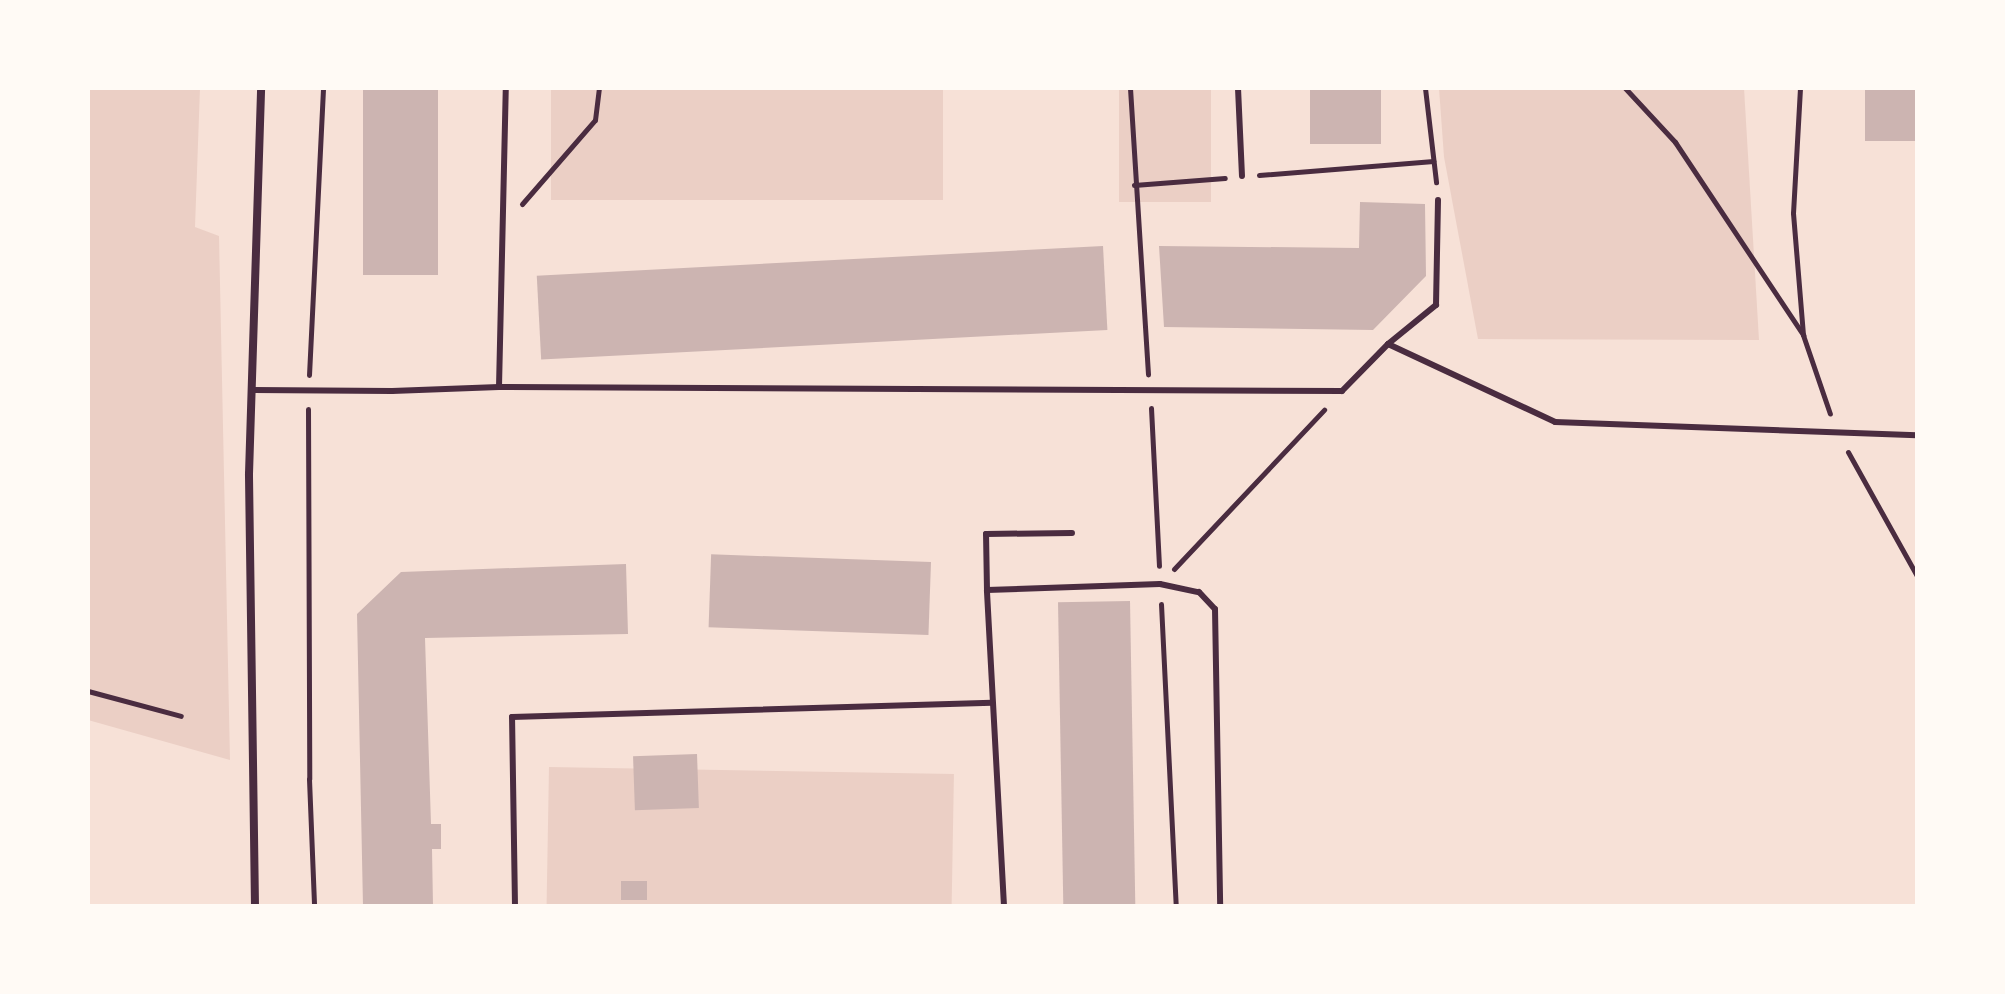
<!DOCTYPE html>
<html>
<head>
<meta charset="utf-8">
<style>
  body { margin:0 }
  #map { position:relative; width:2005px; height:994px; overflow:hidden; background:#f7e1d7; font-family:Barlow,sans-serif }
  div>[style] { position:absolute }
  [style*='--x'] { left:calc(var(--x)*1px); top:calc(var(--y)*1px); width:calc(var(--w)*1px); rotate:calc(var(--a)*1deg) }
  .green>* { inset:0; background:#ebcfc5; transform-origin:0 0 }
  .building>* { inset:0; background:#ccb4b1; transform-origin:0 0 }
  .path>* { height:5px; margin:-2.5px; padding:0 2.5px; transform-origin:2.5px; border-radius:2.5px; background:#4a2c40 }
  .service>* { height:6px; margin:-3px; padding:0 3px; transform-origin:3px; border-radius:3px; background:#4a2c40 }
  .minor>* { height:8px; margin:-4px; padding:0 4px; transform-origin:4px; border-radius:4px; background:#4a2c40 }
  span { translate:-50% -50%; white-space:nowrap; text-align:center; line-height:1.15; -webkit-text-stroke:8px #fffaf5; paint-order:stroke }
  .frame { position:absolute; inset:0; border:90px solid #fffaf5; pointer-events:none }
</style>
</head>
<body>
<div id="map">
  <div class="green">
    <i style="clip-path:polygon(88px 88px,200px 88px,195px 227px,219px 236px,230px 760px,88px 720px)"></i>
    <i style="left:551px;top:88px;width:392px;height:112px"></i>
    <i style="left:1119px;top:88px;width:92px;height:114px"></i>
    <i style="clip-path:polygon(1439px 88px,1744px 88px,1759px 340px,1478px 339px,1444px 157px)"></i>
    <i style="left:549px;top:767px;width:405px;height:139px;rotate:1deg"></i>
  </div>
  <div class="building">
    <i style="left:363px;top:88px;width:75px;height:187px"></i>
    <i style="left:1310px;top:88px;width:71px;height:56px"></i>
    <i style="left:1865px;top:88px;width:52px;height:53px"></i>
    <i style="clip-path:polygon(1360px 202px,1425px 204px,1426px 276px,1373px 330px,1164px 327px,1159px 246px,1359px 248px)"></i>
    <i style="left:1103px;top:246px;width:84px;height:567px;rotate:87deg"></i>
    <i style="left:931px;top:562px;width:73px;height:220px;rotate:92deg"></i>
    <i style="clip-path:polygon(626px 564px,628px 634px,425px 638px,431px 824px,441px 824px,441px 849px,432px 849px,433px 906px,363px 906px,357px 614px,401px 572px)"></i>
    <i style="left:1130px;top:601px;width:305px;height:72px;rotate:89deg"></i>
    <i style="left:697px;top:754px;width:54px;height:64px;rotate:88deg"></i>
    <i style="left:647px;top:881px;width:19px;height:26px;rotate:90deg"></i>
  </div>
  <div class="path">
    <i style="--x:1130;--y:88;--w:287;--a:86.4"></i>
    <i style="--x:1425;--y:88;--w:95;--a:83.3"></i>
    <i style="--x:1625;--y:88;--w:74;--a:47.2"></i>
    <i style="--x:1675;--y:142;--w:232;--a:56.4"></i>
    <i style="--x:1800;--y:88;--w:125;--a:93.2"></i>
    <i style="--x:1793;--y:213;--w:122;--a:85.3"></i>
    <i style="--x:1803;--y:335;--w:83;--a:71.1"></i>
    <i style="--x:1259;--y:175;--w:175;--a:-4.6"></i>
    <i style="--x:1134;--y:185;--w:91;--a:-4.4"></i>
    <i style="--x:522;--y:204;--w:111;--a:-49"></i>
    <i style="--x:595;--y:120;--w:32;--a:-83"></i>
    <i style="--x:309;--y:375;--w:287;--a:-87.2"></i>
    <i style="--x:1151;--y:408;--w:158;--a:87.1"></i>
    <i style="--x:308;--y:409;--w:370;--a:89.8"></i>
    <i style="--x:309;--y:779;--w:127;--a:87.7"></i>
    <i style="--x:1848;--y:452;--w:142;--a:60.9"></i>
    <i style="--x:1174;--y:569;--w:219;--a:-46.7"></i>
    <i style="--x:1161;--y:604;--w:302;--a:87.2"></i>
    <i style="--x:88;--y:691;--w:96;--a:15"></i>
  </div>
  <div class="service">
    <i style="--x:1238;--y:88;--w:88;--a:87.4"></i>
    <i style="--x:1388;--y:344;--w:184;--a:25"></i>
    <i style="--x:1555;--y:422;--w:362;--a:2.1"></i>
    <i style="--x:499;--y:387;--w:843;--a:0.27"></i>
    <i style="--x:1342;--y:391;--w:66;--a:-45.6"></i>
    <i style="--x:1388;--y:344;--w:62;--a:-39.1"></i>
    <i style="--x:1436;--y:305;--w:105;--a:-88.9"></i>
    <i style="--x:254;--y:390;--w:138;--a:0.4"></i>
    <i style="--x:392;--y:391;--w:107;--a:-2.1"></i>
    <i style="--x:499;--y:387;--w:299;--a:-88.7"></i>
    <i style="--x:987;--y:590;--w:56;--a:-91"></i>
    <i style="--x:986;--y:534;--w:86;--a:-0.7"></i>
    <i style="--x:515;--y:906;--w:189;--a:-90.9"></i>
    <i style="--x:512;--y:717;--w:480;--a:-1.7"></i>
    <i style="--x:1004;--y:906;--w:316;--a:-93.1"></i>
    <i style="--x:987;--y:590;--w:173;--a:-2"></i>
    <i style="--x:1160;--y:584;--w:40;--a:12"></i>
    <i style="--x:1199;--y:592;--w:23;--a:47"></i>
    <i style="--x:1215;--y:609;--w:297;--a:89"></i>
  </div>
  <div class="minor">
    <i style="--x:255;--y:906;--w:432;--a:-90.8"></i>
    <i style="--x:249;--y:474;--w:386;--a:-88.2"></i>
  </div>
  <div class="frame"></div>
</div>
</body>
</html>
